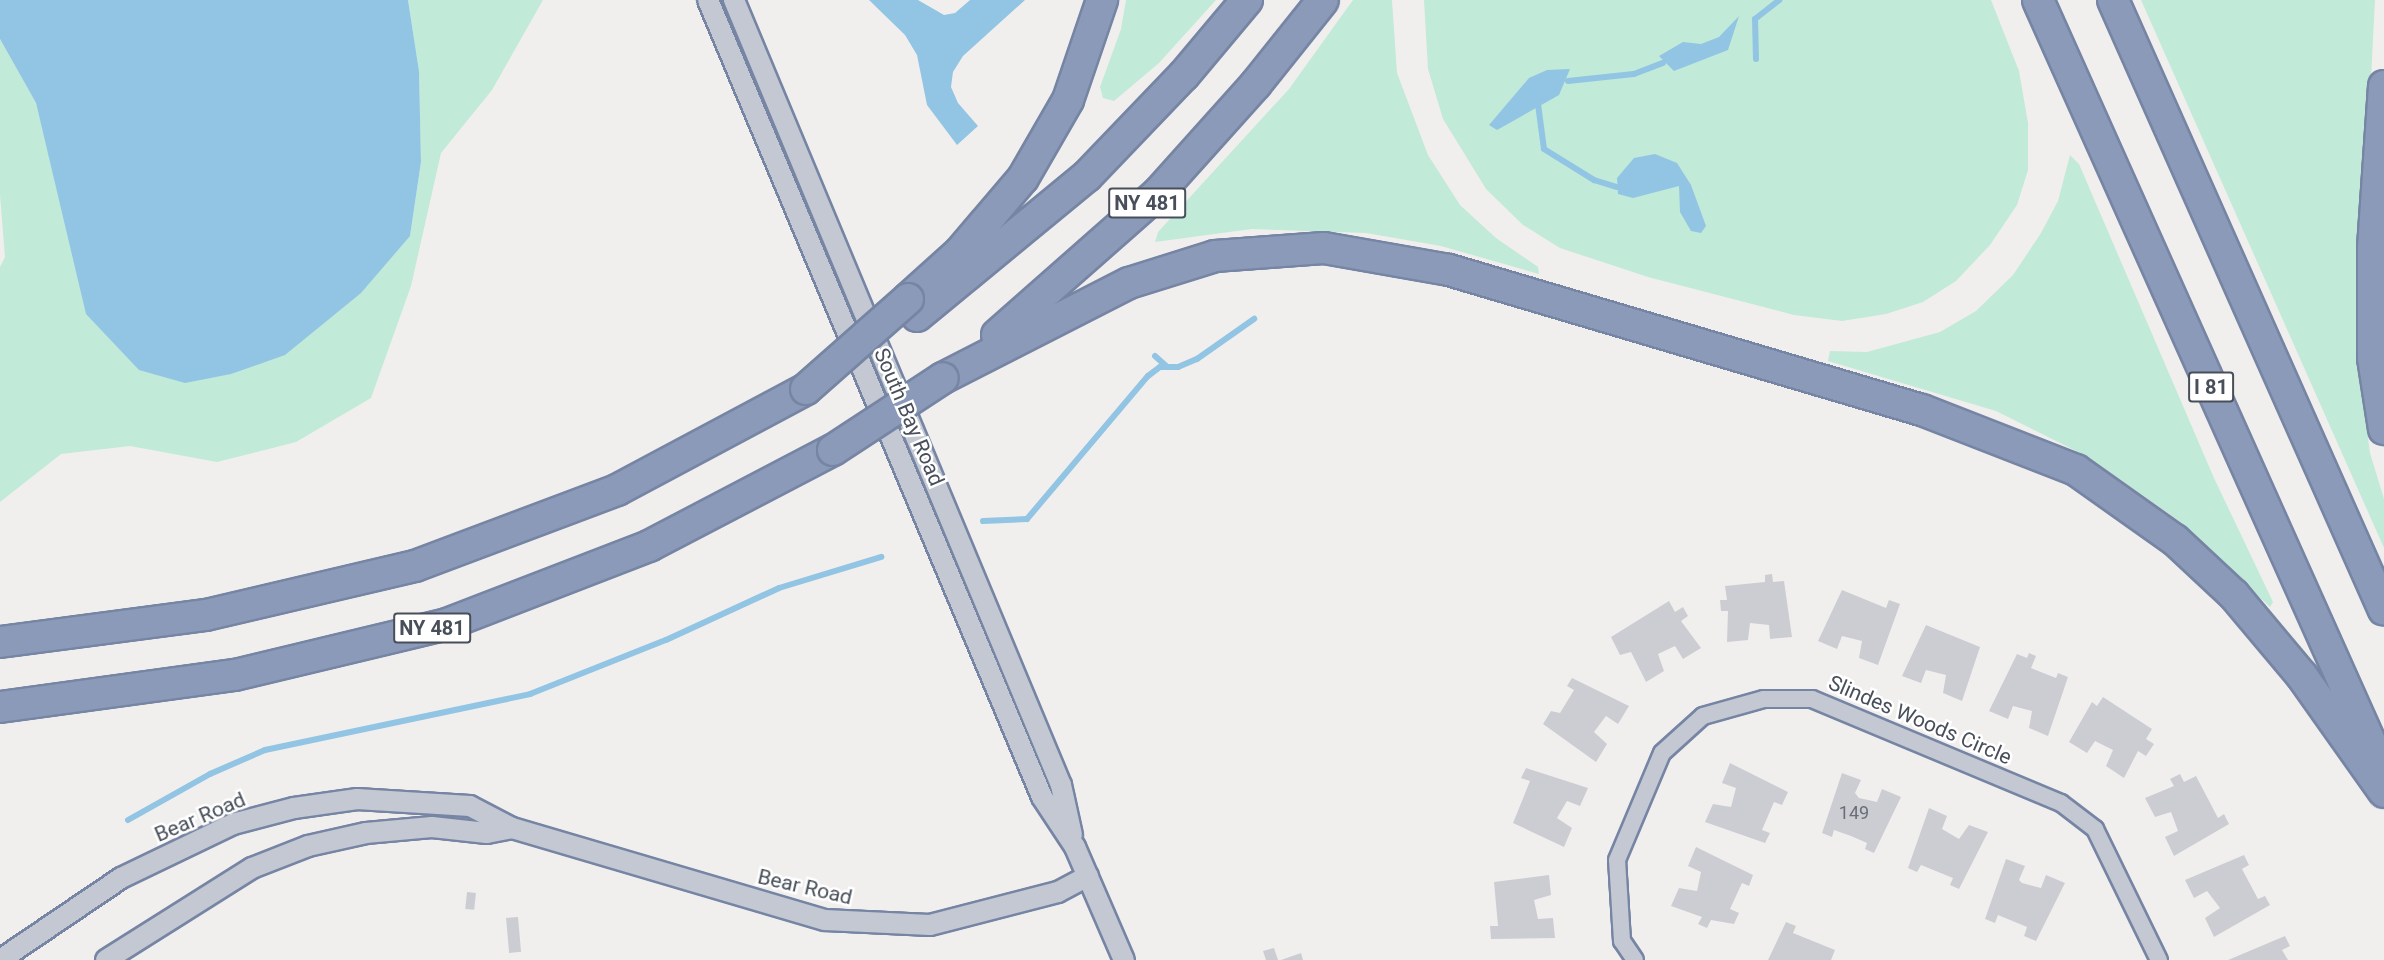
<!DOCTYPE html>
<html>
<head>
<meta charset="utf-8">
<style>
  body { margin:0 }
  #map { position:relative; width:2384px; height:960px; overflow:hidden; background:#f1efee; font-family:Roboto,sans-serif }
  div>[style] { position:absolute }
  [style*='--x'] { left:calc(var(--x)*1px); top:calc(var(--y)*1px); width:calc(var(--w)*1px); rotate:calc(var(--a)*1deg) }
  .green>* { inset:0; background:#c1ead8 }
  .water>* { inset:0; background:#92c5e3 }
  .stream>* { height:6px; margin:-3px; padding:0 3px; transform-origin:3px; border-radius:3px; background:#92c5e3 }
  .building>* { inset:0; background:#cccdd2; transform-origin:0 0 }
  .roads { filter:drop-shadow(2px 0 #7685a4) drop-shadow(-2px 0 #7685a4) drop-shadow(0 2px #7685a4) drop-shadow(0 -2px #7685a4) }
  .minor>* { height:16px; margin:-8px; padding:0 8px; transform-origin:8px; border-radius:8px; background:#c3c8d2 }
  .tertiary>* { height:20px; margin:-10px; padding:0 10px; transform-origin:10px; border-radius:10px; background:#c3c8d2 }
  .motorway>* { height:30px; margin:-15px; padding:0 15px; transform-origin:15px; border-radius:15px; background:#8b9ab8 }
  .bridges { filter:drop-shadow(2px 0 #7685a4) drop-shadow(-2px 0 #7685a4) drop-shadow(0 2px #7685a4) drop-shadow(0 -2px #7685a4) }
  .motorway-bridge>* { height:30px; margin:-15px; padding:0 15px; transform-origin:15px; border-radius:15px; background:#8b9ab8 }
  span { translate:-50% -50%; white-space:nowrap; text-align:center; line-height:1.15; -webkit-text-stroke:5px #fff; paint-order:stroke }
  .number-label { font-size:18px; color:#696e78 }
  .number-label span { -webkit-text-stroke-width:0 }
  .shield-label span { padding:2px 4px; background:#fff; border:2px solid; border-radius:4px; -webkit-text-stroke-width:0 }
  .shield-label { font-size:20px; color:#484f5a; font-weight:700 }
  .street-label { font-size:21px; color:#484f5a }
</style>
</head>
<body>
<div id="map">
  <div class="green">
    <i style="clip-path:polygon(408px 0,543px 0,492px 90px,441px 153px,411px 286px,371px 398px,296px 442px,217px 462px,130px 446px,61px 454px,0 502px,0 267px,5px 257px,0 195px,0 39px,36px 103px,56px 185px,410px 236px,421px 162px,419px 71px)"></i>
    <i style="clip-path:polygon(1126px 0,1216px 0,1159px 63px,1114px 101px,1103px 98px,1100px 87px,1121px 29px)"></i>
    <i style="clip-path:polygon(1353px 0,1392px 0,1397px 73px,1428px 155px,1460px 205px,1496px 238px,1538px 267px,1539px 274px,1441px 246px,1366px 233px,1252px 229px,1155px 242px,1158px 232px,1289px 89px)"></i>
    <i style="clip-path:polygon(1424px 0,1991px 0,2019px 71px,2028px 123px,2028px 170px,2017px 205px,1990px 245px,1956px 281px,1923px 302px,1886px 314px,1842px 321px,1794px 315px,1648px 277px,1560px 248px,1523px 225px,1486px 189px,1443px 119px,1428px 69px)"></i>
    <i style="clip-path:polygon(2141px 0,2375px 0,2357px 354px,2370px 453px,2384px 499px,2384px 548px)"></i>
    <i style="clip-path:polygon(2070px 155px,2079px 164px,2214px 478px,2273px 602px,2270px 607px,2182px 523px,2088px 457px,1996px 411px,1828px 361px,1830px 351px,1867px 352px,1940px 332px,1976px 311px,2013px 275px,2041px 233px,2058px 201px)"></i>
  </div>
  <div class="water">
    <i style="clip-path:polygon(0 0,408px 0,419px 71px,421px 162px,410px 236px,361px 293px,285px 355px,231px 374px,185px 383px,139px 370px,86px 314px,36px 103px,0 39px)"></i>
    <i style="clip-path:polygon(869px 0,918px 0,944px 15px,955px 13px,970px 0,1025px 0,963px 56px,953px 72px,951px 87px,958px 103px,978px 126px,957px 145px,927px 105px,917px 55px,905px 35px)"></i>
    <i style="clip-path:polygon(1739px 16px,1728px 50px,1674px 71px,1659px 56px,1683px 42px,1701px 44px,1719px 37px)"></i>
    <i style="clip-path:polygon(1570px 69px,1559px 95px,1497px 130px,1489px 125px,1529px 78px,1547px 70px)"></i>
    <i style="clip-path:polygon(1655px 154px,1677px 163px,1691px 185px,1706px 226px,1701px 233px,1691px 231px,1680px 212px,1679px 186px,1633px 198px,1618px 194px,1617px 178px,1634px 158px)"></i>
  </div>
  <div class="stream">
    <i style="--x:1756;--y:59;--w:40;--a:-91.4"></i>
    <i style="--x:1755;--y:19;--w:31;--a:-38"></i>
    <i style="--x:1568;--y:81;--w:66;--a:-6.1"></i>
    <i style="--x:1634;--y:74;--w:31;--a:-21"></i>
    <i style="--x:1538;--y:104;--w:45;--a:82.4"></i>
    <i style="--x:1544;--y:149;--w:59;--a:31.8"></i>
    <i style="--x:1594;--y:180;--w:24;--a:17"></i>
    <i style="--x:1155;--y:356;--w:15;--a:42"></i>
    <i style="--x:983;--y:521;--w:44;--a:-2.6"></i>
    <i style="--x:1027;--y:519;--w:187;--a:-49.8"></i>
    <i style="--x:1148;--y:376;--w:15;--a:-37"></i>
    <i style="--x:1160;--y:367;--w:18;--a:0"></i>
    <i style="--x:1178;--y:367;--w:21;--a:-23"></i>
    <i style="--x:1197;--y:359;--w:70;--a:-35.1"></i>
    <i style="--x:128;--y:820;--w:94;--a:-29.3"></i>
    <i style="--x:210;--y:774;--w:60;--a:-23.6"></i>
    <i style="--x:265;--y:750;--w:271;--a:-11.9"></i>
    <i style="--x:530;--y:694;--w:146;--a:-21.7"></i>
    <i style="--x:666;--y:640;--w:124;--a:-24.7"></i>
    <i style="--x:779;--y:588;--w:107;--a:-16.9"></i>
  </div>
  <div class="building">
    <i style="clip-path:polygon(1772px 574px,1773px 582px,1784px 581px,1792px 637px,1770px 639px,1769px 625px,1750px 623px,1748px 640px,1727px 642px,1728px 611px,1721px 611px,1720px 600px,1727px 600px,1725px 586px,1765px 582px,1765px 575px)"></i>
    <i style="clip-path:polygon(1842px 590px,1886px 608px,1889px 600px,1900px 604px,1878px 665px,1859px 658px,1862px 641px,1842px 636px,1837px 649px,1818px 641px)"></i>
    <i style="clip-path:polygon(1669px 601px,1675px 612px,1683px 607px,1688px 616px,1681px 621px,1701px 648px,1683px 659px,1675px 646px,1658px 654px,1664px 671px,1646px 682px,1631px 652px,1620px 655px,1611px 637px)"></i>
    <i style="clip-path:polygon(1926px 625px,1980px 647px,1962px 701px,1943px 693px,1946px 675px,1926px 670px,1921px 683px,1902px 676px)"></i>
    <i style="clip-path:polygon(2029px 653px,2036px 656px,2031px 668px,2056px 678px,2058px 673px,2068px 677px,2048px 736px,2029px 728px,2032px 711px,2013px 706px,2008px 719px,1989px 711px,2017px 654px,2027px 658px)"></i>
    <i style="clip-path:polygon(1572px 678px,1629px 706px,1618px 724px,1606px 716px,1594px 732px,1607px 744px,1596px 762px,1543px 724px,1551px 711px,1560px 713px,1574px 690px,1567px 686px)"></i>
    <i style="clip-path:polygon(2103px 697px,2152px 729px,2146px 739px,2154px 744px,2146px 756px,2138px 751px,2124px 778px,2106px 766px,2113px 750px,2095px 741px,2087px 753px,2069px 742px,2092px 702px,2097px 706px)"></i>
    <i style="clip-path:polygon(1730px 763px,1788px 792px,1782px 805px,1774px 802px,1762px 830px,1770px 833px,1765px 843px,1705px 822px,1713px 804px,1731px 807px,1736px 788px,1722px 783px)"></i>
    <i style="clip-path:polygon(1526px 768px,1588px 788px,1580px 806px,1567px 801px,1557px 818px,1572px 828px,1564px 847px,1513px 823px,1530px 781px,1521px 778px)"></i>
    <i style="clip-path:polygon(1842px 773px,1861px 780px,1855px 793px,1859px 798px,1877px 802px,1882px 789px,1901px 797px,1874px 853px,1865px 849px,1867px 843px,1851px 836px,1834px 830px,1832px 837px,1822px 833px)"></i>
    <i style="clip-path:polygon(2180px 774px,2184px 782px,2196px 776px,2218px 818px,2224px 814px,2229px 824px,2174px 856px,2165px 837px,2178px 831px,2171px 812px,2155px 817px,2145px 798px,2174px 786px,2170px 779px)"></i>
    <i style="clip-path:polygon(1929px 808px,1947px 816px,1942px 829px,1959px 839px,1969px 825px,1988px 832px,1959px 889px,1950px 885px,1953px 878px,1921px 865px,1917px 872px,1908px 868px)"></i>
    <i style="clip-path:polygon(1696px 847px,1753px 875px,1749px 886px,1742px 883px,1730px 909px,1739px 913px,1734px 924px,1711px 920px,1707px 928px,1698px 924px,1702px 917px,1671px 906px,1679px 888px,1697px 891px,1701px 872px,1688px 866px)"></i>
    <i style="clip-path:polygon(2244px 855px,2249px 865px,2242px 869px,2258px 899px,2265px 896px,2270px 905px,2214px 937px,2205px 918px,2220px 908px,2207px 891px,2194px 898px,2185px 880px)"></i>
    <i style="clip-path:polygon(2006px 859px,2025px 866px,2019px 880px,2022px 883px,2041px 888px,2046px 875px,2065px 883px,2036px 941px,2024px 936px,2027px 927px,1998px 915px,1995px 923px,1985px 919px)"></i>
    <i style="clip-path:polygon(1549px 875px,1551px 895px,1534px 900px,1538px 919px,1553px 918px,1555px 938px,1491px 939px,1490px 926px,1498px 926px,1494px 882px)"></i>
    <i style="left:467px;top:892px;width:9px;height:17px;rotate:6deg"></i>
    <i style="left:518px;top:917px;width:35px;height:12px;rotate:85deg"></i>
    <i style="clip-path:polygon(1786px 922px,1796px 926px,1793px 933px,1835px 950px,1831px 960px,1768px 960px)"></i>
    <i style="clip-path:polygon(2285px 936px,2290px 946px,2282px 950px,2288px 960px,2228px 960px)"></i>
    <i style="clip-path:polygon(1274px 948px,1278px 960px,1266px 960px,1263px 951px)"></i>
    <i style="clip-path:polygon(1301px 953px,1303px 960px,1281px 960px)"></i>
  </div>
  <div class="roads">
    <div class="minor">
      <i style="--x:1635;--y:960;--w:23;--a:-124"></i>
      <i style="--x:1622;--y:941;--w:81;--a:-93.5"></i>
      <i style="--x:1617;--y:860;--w:116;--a:-67.2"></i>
      <i style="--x:1662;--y:753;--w:55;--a:-42.1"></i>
      <i style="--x:1703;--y:716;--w:63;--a:-15.6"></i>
      <i style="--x:1764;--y:699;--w:48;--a:0"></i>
      <i style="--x:1812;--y:699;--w:270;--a:22.7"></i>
      <i style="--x:2061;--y:803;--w:43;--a:37.4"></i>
      <i style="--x:2095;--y:829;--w:146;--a:64"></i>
    </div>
    <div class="tertiary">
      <i style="--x:708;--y:0;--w:864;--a:67.26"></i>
      <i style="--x:1042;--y:797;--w:60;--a:56.6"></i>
      <i style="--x:1075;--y:847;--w:123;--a:66.6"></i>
      <i style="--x:734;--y:0;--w:850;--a:67.39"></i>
      <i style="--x:1061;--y:785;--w:51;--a:77.6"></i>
      <i style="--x:0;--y:960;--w:146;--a:-34.1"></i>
      <i style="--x:121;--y:878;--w:124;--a:-25.7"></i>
      <i style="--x:233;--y:824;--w:63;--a:-14.7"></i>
      <i style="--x:294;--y:808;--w:64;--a:-8.1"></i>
      <i style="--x:357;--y:799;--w:113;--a:3.5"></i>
      <i style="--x:470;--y:806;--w:47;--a:27.6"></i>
      <i style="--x:512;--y:828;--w:326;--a:16.4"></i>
      <i style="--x:825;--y:920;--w:105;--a:2.7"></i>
      <i style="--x:930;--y:925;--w:132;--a:-14.5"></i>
      <i style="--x:1058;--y:892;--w:34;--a:-28"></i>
      <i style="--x:106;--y:960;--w:173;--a:-32.2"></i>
      <i style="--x:252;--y:868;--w:60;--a:-21.4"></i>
      <i style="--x:308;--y:846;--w:59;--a:-12.6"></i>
      <i style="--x:366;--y:833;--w:66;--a:-5.2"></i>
      <i style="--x:432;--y:827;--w:55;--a:6.2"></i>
      <i style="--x:487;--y:833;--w:25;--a:-11"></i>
    </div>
    <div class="motorway">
      <i style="--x:2038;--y:0;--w:837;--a:65.88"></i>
      <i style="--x:2113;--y:0;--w:667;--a:66.05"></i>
      <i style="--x:2384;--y:86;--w:162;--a:93.9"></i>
      <i style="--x:2373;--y:248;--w:110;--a:90"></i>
      <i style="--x:2373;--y:358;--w:72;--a:81.2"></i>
      <i style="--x:908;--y:299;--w:70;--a:-42.1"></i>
      <i style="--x:960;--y:252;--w:97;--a:-49.6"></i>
      <i style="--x:1023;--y:178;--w:90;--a:-60"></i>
      <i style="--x:1068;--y:100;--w:106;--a:-71.2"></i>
      <i style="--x:917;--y:316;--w:220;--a:-39.5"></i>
      <i style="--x:1087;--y:176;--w:140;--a:-46.2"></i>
      <i style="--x:1184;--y:75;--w:98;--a:-50"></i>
      <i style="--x:997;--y:335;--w:216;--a:-41.4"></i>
      <i style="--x:1159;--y:192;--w:145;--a:-48.1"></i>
      <i style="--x:1256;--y:84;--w:107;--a:-51.4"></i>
      <i style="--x:943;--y:378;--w:209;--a:-27.1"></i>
      <i style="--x:1129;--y:283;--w:90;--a:-17.4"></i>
      <i style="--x:1215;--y:256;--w:109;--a:-4.2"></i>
      <i style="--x:1324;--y:248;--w:127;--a:10"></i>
      <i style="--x:1449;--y:270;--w:493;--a:16.5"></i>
      <i style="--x:1922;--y:410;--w:165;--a:21.3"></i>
      <i style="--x:2076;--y:470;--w:121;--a:35.3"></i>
      <i style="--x:2175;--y:540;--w:81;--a:43"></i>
      <i style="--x:2234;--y:595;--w:106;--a:50"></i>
      <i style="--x:2302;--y:676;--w:142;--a:54.7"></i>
      <i style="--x:0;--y:642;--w:208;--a:-7.5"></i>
      <i style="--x:206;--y:615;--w:215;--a:-13.2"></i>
      <i style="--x:415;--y:566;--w:216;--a:-20.6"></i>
      <i style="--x:617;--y:490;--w:214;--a:-28.1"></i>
      <i style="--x:0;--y:707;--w:237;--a:-7.8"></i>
      <i style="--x:235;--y:675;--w:218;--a:-13.5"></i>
      <i style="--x:447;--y:624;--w:217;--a:-21.1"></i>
      <i style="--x:649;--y:546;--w:208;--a:-27.6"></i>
    </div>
  </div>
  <div class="bridges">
    <div class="motorway-bridge">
      <i style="--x:806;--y:389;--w:136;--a:-41.4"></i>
      <i style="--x:833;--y:450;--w:131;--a:-33.2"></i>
    </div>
  </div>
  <div class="number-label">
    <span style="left:1854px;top:813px">149</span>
  </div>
  <div class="shield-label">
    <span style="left:1147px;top:203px">NY 481</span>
    <span style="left:2211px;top:387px">I 81</span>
    <span style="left:432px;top:628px">NY 481</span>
  </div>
  <div class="street-label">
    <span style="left:909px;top:417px;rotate:67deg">South Bay Road</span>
    <span style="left:1920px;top:720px;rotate:23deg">Slindes Woods Circle</span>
    <span style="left:200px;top:817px;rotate:-23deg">Bear Road</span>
    <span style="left:805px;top:887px;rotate:13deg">Bear Road</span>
  </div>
</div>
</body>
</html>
